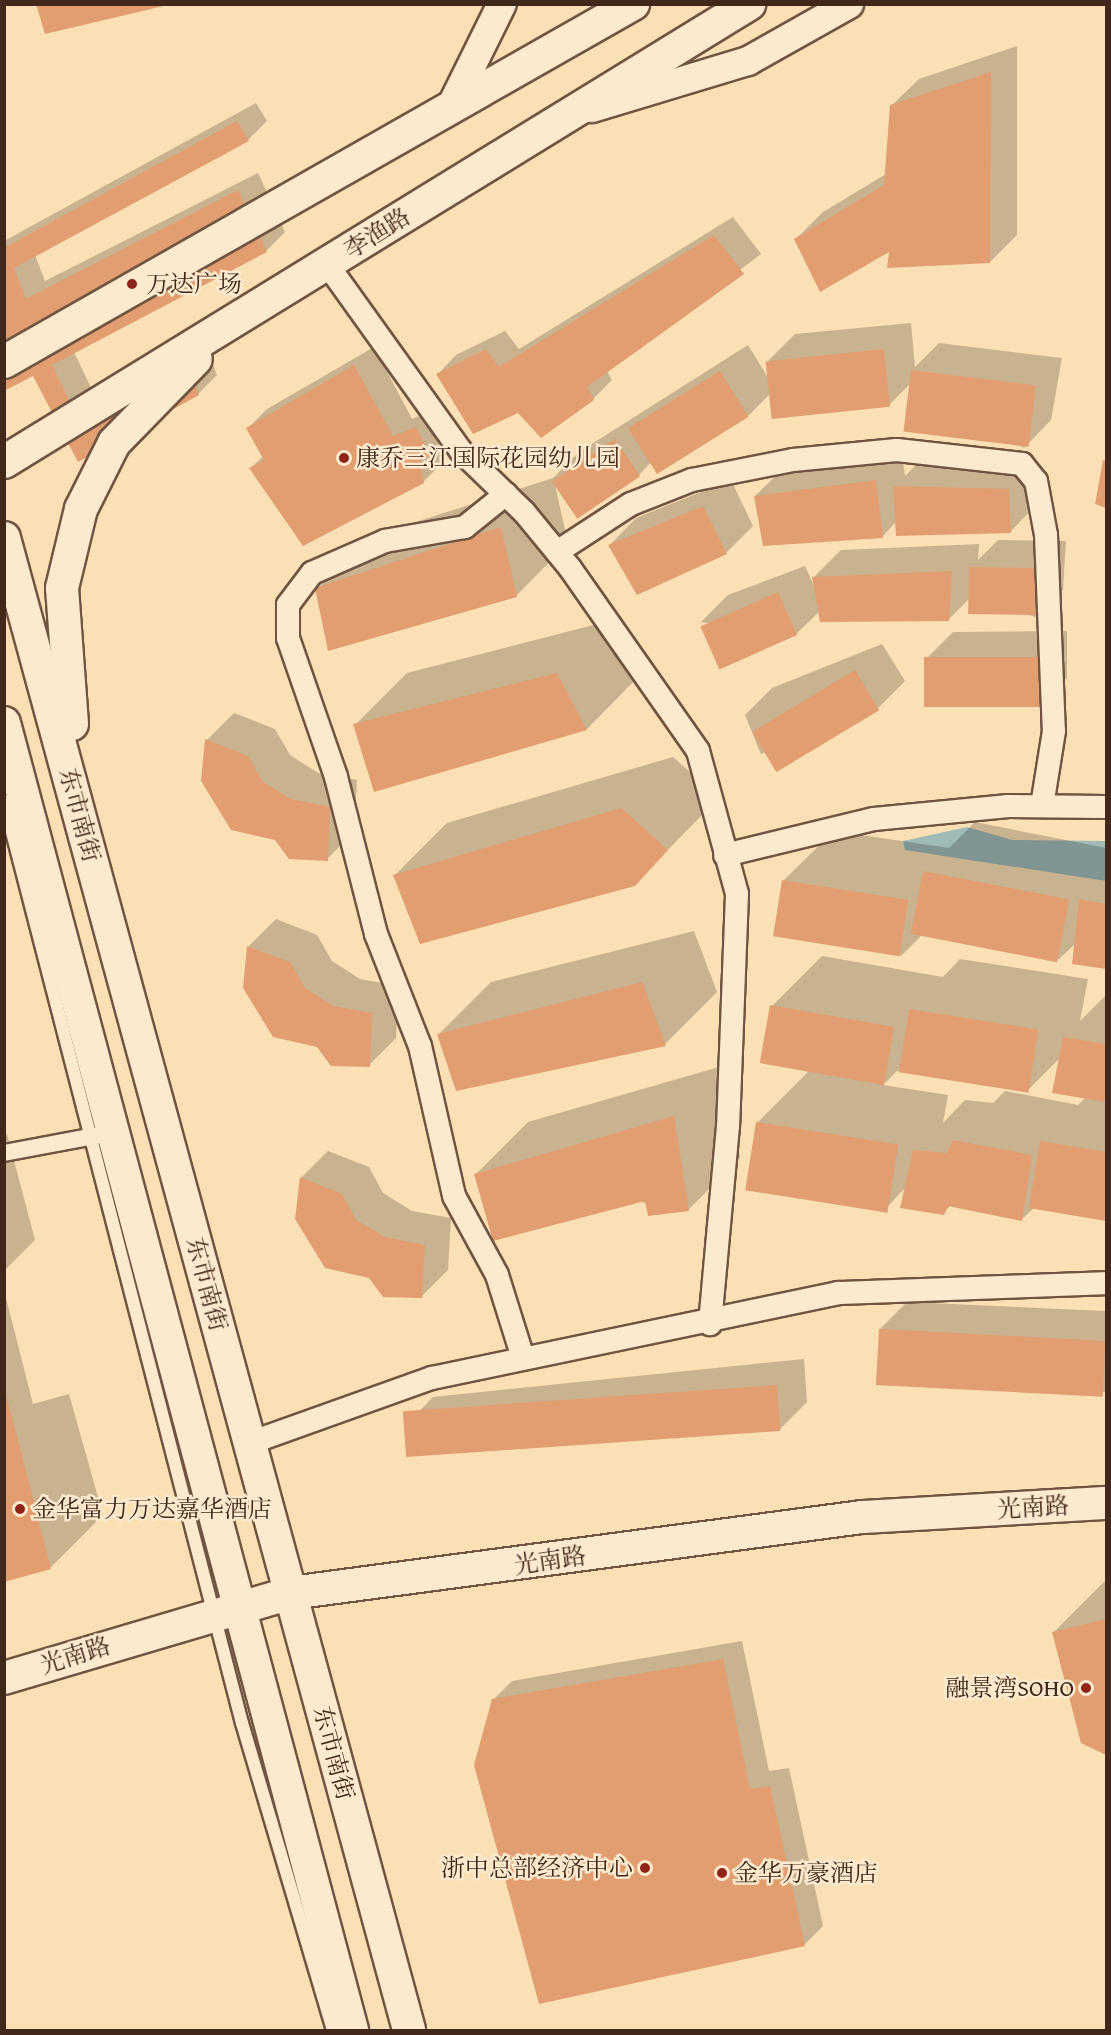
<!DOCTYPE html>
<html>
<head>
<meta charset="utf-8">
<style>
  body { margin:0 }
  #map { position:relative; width:1111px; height:2035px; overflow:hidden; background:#fbdfb5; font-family:"Gentium Book Plus","Noto Serif SC",serif }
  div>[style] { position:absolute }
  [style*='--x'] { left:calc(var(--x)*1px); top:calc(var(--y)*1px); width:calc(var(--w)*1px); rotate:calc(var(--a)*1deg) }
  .water>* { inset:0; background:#a0bbb6 }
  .shadow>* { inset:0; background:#0003 }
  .building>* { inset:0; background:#e29e70; transform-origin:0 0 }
  .roads { filter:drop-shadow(2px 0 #705542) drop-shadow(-2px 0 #705542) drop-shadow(0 2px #705542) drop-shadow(0 -2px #705542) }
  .service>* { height:12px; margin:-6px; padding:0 6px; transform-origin:6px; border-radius:6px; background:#fceacf }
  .pedestrian>* { height:16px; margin:-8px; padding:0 8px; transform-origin:8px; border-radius:8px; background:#fceacf }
  .minor>* { height:22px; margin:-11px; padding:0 11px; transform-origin:11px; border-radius:11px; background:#fceacf }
  .tertiary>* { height:28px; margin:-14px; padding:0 14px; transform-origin:14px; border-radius:14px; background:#fceacf }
  .secondary>* { height:32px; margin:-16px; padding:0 16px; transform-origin:16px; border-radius:16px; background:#fceacf }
  .dots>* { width:16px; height:16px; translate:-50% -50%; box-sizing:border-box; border:3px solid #fceacf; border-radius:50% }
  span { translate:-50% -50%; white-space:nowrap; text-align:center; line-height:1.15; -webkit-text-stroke:5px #fceacf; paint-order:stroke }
  .street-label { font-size:24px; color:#42271b }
  .poi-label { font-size:24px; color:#42271b }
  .left { translate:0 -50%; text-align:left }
  .right { translate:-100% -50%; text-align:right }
  .frame { position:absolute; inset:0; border:6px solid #42271b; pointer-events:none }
</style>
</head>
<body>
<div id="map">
  <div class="water">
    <i style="clip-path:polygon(967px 827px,1012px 840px,1106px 841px,1106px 881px,905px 850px,903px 841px)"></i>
  </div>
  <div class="shadow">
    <i style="clip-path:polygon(1017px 46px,1017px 235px,990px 262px,796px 239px,823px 212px,886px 174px,891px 106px,919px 79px)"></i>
    <i style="clip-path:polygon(256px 103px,267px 121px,248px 140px,35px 255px,45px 281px,258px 173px,285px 232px,266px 251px,74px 352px,103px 413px,210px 357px,217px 375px,198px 394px,78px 460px,33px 374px,4px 390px,4px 241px)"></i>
    <i style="clip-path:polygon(733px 217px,761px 254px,607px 371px,612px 380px,593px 399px,519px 412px,438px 374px,456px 355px,505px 331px,519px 349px)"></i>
    <i style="clip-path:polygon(911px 323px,915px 367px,939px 343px,1062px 358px,1051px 420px,1024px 448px,910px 384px,889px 405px,774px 390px,748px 416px,655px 458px,639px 475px,555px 485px,568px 543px,516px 596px,317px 589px,369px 537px,553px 478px,579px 452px,748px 345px,772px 384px,768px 361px,795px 334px)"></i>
    <i style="clip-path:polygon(374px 347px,412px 419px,435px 409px,448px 435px,438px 445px,442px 463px,423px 482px,251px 468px,263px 456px,248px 428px,267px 409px)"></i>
    <i style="clip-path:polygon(902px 454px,905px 476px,922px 459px,1036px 462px,1037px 504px,1010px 532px,896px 522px,882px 537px,755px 496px,783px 469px)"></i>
    <i style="clip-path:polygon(1106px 458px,1106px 506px,1097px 503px)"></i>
    <i style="clip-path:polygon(731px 480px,753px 526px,726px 553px,609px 546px,636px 518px)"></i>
    <i style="clip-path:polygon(998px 540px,1066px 541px,1063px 590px,1036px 617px,970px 598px,948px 620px,820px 611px,796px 634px,701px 622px,728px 595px,805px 566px,814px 586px,814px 577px,841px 550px,979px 544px,978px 560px)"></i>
    <i style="clip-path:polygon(609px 621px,638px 677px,587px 729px,375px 790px,355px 725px,407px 673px)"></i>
    <i style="clip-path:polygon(1067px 631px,1067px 678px,1040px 706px,925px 660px,953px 632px)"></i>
    <i style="clip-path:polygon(882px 644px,905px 681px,878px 708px,761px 754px,745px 715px,772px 688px)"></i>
    <i style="clip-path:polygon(234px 713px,275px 729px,290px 755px,318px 773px,357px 780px,354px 832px,327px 859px,276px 839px,207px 740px)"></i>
    <i style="clip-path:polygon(673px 757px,719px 798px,634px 884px,395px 875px,447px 823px)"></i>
    <i style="clip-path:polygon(975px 822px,1106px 848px,1106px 968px,1073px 962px,1076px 943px,1059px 959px,923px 934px,901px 956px,783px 881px,834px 831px,949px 848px)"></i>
    <i style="clip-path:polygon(276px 919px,317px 935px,332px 961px,360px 979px,399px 986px,396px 1038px,369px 1065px,318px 1045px,244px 988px,249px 946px)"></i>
    <i style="clip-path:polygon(694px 931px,717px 992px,665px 1044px,457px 1089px,439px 1034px,491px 982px)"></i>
    <i style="clip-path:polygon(evenodd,822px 956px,943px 977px,960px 959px,1088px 979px,1080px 1021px,1106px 995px,1106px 1219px,1034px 1208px,1021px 1220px,951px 1205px,943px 1213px,907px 1186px,887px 1207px,757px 1123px,810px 1070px,772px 1006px,822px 956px,1060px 1058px,1086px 1097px,1078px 1105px,1005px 1091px,993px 1103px,965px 1100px,943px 1123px,948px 1095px,883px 1085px,897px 1071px,1027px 1091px,1060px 1058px)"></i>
    <i style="clip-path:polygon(726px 1065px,740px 1158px,688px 1210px,476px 1174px,528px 1122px)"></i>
    <i style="clip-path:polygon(7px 1134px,35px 1240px,4px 1271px,4px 1135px)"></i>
    <i style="clip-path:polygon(328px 1151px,369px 1167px,383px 1193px,412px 1211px,451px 1218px,448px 1270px,421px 1297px,301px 1178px)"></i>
    <i style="clip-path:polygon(4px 1290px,33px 1404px,69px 1394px,103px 1515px,51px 1567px,4px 1580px)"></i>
    <i style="clip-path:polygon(907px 1302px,1106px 1311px,1106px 1392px,876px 1384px,880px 1329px)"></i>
    <i style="clip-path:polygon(804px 1359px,807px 1402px,779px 1430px,406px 1425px,433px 1397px)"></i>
    <i style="clip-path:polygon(1106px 1580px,1106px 1754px,1082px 1742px,1053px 1633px)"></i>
    <i style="clip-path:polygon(742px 1641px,769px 1771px,789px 1768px,823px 1926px,804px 1945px,493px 1700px,512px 1681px)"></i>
  </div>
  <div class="building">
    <i style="clip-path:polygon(36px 4px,168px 4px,168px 5px,45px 34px)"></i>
    <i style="clip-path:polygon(991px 72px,990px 263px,887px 268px,889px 252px,820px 292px,794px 239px,884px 185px,890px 105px)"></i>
    <i style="clip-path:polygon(237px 121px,249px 141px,14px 268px,26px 299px,238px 190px,267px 252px,52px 365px,84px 431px,191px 375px,199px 395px,78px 462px,33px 376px,4px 391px,4px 248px)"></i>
    <i style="clip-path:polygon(714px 235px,744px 274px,587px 387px,594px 400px,541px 438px,518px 413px,473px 434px,436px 374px,486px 349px,499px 367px)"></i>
    <i style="left:884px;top:349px;width:58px;height:119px;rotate:84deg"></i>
    <i style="clip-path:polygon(354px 365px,393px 436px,416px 427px,430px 455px,419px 462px,424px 483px,303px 546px,249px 468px,264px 460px,246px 428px)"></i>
    <i style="left:911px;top:370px;width:126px;height:62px;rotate:7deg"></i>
    <i style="left:720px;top:371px;width:54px;height:108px;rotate:58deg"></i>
    <i style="left:615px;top:439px;width:45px;height:76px;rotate:56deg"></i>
    <i style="clip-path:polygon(1103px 460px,1106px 461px,1106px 508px,1095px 504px)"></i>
    <i style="clip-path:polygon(876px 480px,883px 538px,763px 546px,754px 496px)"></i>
    <i style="clip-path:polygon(893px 486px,1009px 489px,1011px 533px,896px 536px)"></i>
    <i style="clip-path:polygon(703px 506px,727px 554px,637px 595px,608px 545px)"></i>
    <i style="clip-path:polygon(501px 527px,517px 597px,328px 651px,315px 588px)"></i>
    <i style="left:969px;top:567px;width:71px;height:47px;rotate:1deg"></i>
    <i style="clip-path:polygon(952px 571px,949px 621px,820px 622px,812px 577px)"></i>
    <i style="left:778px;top:592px;width:47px;height:85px;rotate:66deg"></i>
    <i style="left:1041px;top:657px;width:50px;height:117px;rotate:90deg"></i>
    <i style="left:855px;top:670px;width:47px;height:120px;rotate:59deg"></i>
    <i style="clip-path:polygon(557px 673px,587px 730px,374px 792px,353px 724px)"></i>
    <i style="clip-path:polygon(205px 739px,248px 756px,263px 782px,291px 799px,330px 807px,328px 861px,289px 859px,275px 840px,231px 830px,201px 781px)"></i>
    <i style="clip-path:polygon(621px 808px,668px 850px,635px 886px,420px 944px,393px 875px)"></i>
    <i style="left:923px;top:871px;width:149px;height:64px;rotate:11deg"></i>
    <i style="left:782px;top:880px;width:128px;height:57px;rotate:9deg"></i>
    <i style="clip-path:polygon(1079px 899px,1106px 904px,1106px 969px,1072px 964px)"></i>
    <i style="clip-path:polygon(247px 946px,290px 962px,305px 988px,333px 1006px,372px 1013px,370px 1067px,331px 1066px,317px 1047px,273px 1037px,243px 988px)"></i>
    <i style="clip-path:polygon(642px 982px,666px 1046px,456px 1091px,437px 1034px)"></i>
    <i style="left:770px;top:1005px;width:126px;height:59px;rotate:10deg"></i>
    <i style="left:909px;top:1009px;width:131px;height:64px;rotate:9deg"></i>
    <i style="clip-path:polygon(1063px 1037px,1106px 1044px,1106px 1102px,1052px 1093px)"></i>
    <i style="clip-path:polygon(674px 1116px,689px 1211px,648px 1216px,645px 1201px,493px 1241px,474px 1174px)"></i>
    <i style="left:756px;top:1122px;width:144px;height:69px;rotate:9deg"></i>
    <i style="clip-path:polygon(953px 1140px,1032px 1155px,1022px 1221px,948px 1206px,944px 1215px,900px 1208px,913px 1150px,947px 1153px)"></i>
    <i style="clip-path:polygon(1040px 1141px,1106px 1152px,1106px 1221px,1029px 1208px)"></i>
    <i style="clip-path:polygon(300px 1177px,342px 1194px,356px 1220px,385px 1237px,425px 1245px,422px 1298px,383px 1297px,369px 1278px,325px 1268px,295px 1219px)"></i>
    <i style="left:879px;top:1329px;width:227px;height:56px;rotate:3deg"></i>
    <i style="left:777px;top:1385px;width:46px;height:375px;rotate:86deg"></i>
    <i style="clip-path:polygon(4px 1386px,51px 1569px,4px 1582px)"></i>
    <i style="clip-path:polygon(1106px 1619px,1106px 1755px,1081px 1743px,1052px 1632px)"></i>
    <i style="clip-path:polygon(723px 1659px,750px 1789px,770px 1786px,805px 1946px,539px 2004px,474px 1765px,492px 1699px)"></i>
  </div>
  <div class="roads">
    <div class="service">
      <i style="--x:4;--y:801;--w:952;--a:75.53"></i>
      <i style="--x:242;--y:1723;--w:320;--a:73.5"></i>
    </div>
    <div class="pedestrian">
      <i style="--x:4;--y:1153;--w:109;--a:-10.6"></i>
    </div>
    <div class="minor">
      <i style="--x:327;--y:264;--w:230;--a:54.4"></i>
      <i style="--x:461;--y:451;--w:88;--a:44.1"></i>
      <i style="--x:524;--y:512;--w:72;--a:50.6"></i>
      <i style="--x:570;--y:568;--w:223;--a:55"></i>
      <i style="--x:698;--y:751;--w:148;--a:74.7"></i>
      <i style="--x:737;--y:894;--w:232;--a:92.2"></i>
      <i style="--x:728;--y:1126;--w:199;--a:95.2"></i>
      <i style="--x:506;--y:494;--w:53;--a:141.2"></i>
      <i style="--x:465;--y:527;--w:81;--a:170.1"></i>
      <i style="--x:385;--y:541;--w:80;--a:156.3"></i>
      <i style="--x:312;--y:573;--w:40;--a:127"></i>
      <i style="--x:288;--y:605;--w:33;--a:90"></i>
      <i style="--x:288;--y:638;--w:147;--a:70.9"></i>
      <i style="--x:336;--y:777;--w:162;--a:75.7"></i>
      <i style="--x:376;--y:934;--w:120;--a:68.6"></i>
      <i style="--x:420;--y:1046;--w:154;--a:77.2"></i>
      <i style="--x:454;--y:1196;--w:90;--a:61.4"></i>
      <i style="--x:497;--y:1275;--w:87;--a:72.6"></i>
      <i style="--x:557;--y:552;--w:88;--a:-33"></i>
      <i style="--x:631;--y:504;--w:66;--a:-21.5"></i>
      <i style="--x:692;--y:480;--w:103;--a:-11.2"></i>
      <i style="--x:793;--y:460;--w:104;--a:-5.5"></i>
      <i style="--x:897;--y:450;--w:126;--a:6.4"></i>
      <i style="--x:1022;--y:464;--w:22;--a:51"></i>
      <i style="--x:1036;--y:481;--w:55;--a:79.5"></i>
      <i style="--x:1046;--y:535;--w:196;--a:87.7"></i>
      <i style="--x:1054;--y:731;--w:76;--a:99.1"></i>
      <i style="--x:725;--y:855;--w:153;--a:-13.6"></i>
      <i style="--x:874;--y:819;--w:135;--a:-5.5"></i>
      <i style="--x:1008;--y:806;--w:98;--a:0.6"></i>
      <i style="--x:250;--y:1443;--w:193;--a:-19.7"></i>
      <i style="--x:432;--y:1378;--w:415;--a:-11.8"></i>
      <i style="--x:838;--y:1293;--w:268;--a:-2.1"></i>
    </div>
    <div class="tertiary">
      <i style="--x:592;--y:108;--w:163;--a:-16.8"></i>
      <i style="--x:748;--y:61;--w:116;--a:-29.4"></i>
      <i style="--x:450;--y:109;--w:117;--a:-63.7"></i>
    </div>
    <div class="secondary">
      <i style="--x:4;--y:362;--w:724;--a:-29.65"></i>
      <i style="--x:4;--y:462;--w:875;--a:-31.58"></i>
      <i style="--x:4;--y:538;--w:1546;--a:74.81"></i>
      <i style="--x:4;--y:723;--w:1353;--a:75.09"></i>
      <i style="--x:72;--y:724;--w:136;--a:-94.2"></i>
      <i style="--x:62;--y:588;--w:81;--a:-76.5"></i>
      <i style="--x:81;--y:509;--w:74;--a:-63.4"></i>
      <i style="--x:114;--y:443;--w:117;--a:-45.7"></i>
      <i style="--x:4;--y:1678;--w:299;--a:-16.5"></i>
      <i style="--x:291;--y:1593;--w:576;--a:-7.58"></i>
      <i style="--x:862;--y:1517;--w:244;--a:-3.3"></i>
    </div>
  </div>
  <div class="dots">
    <i style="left:132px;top:284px;background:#8f2418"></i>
    <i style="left:344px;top:458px;background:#8f2418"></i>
    <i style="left:20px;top:1509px;background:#8f2418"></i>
    <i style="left:1086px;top:1688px;background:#8f2418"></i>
    <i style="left:645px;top:1868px;background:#8f2418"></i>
    <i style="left:722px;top:1873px;background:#8f2418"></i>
  </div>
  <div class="street-label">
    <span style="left:377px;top:233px;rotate:-32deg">李渔路</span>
    <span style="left:80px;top:815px;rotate:75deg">东市南街</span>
    <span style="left:207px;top:1284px;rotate:75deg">东市南街</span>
    <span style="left:1033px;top:1507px;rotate:-3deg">光南路</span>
    <span style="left:550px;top:1560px;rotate:-8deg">光南路</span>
    <span style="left:75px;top:1655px;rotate:-17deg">光南路</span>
    <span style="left:334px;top:1753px;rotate:75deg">东市南街</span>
  </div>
  <div class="poi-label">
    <span class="left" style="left:146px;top:284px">万达广场</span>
    <span class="left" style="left:356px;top:458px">康乔三江国际花园幼儿园</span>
    <span class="left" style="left:32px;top:1509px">金华富力万达嘉华酒店</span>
    <span class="right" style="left:1074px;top:1688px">融景湾SOHO</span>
    <span class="right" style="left:633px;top:1868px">浙中总部经济中心</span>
    <span class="left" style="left:734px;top:1873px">金华万豪酒店</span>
  </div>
  <div class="frame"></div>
</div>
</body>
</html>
